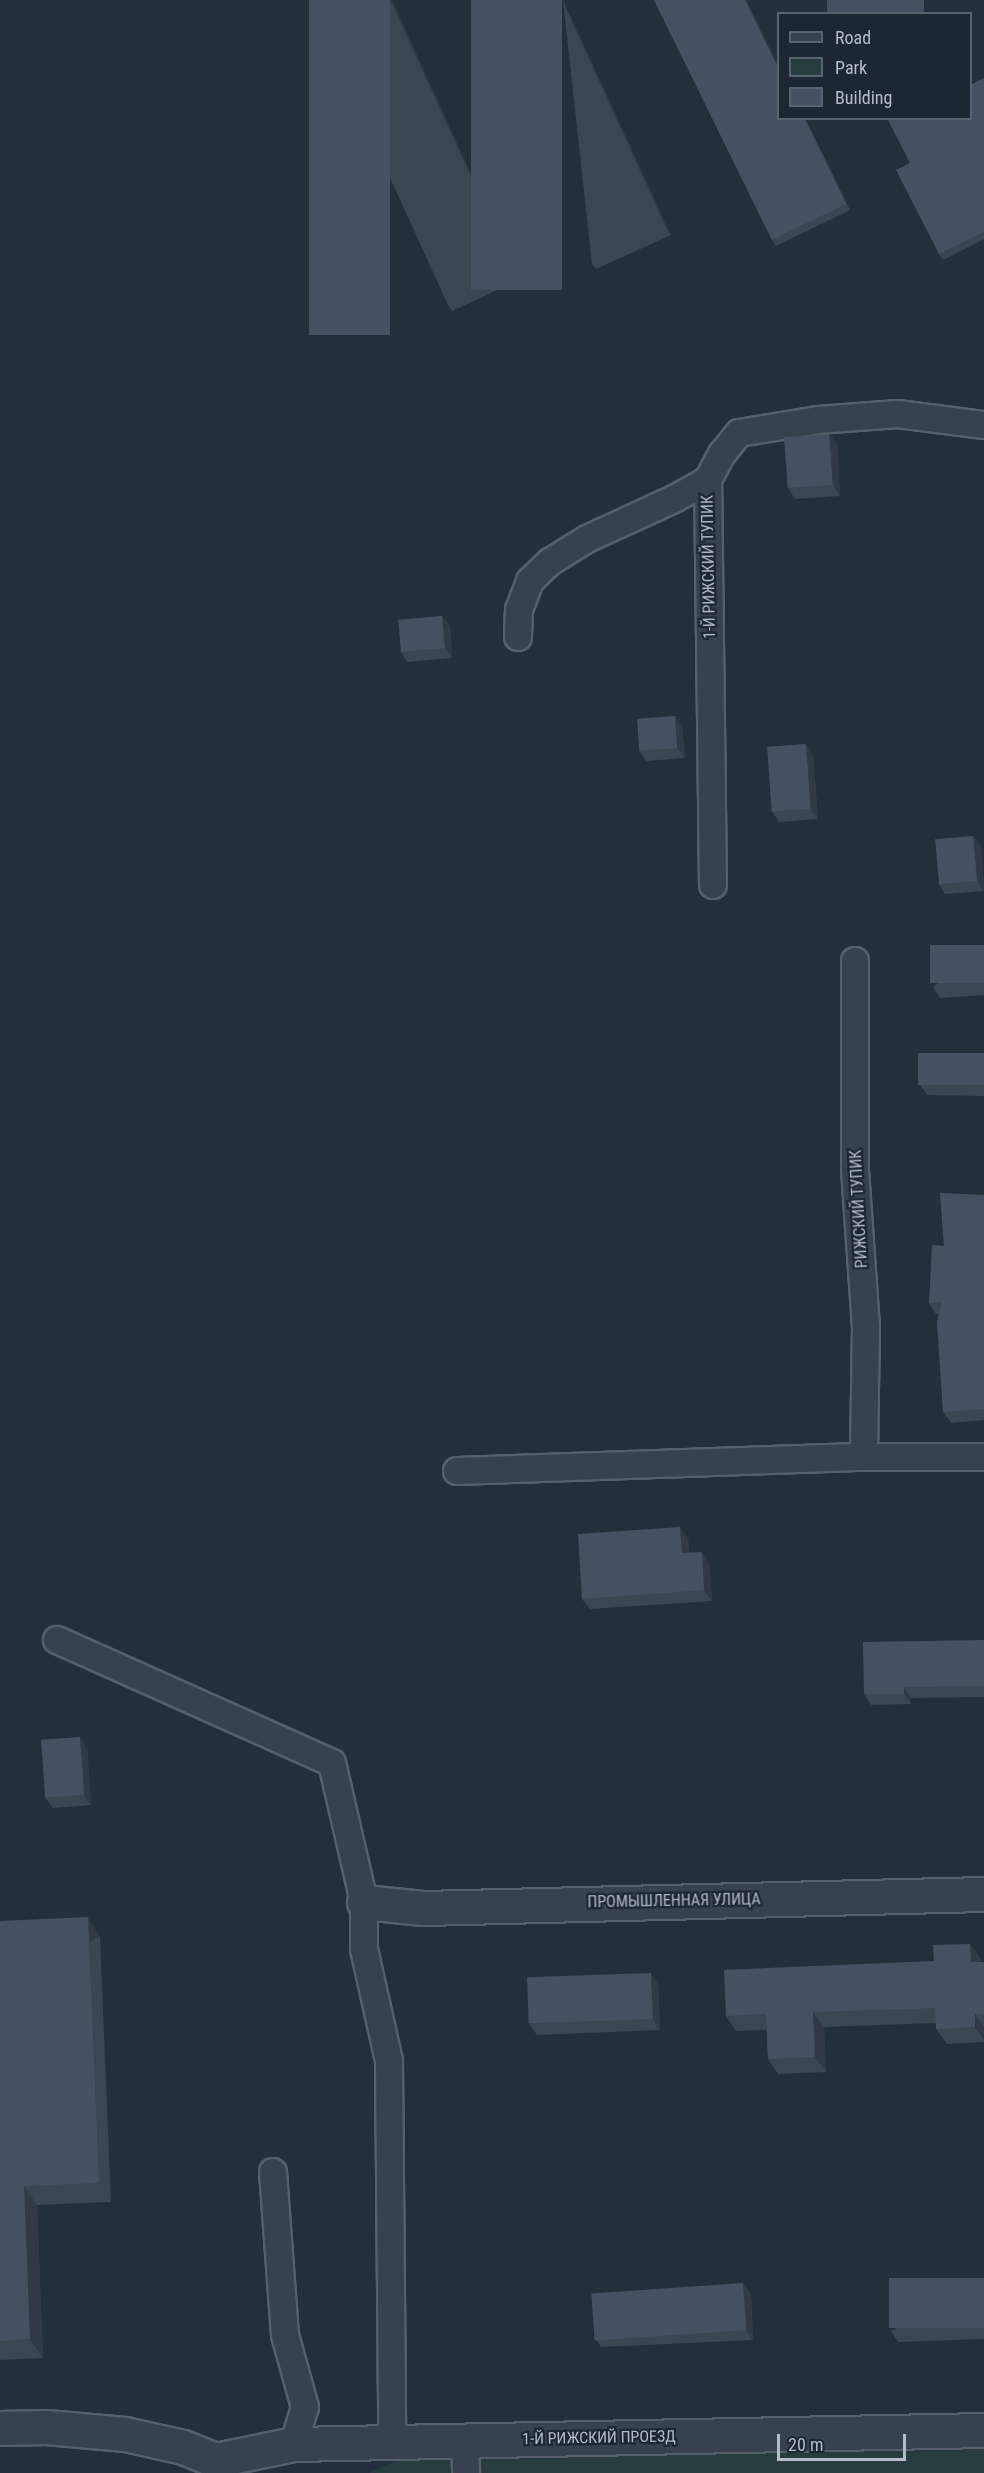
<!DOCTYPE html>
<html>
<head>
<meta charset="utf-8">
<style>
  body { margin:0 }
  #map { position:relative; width:984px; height:2473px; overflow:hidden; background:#242f3e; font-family:"Roboto Condensed",sans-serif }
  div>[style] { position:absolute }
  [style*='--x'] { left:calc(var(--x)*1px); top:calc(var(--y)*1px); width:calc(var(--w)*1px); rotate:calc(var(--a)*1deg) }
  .green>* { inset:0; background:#263c3f }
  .roads { filter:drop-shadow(2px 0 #565f6c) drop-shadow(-2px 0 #565f6c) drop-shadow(0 2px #565f6c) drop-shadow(0 -2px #565f6c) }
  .lane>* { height:26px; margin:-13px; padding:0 13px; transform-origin:13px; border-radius:13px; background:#38414e }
  .street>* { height:33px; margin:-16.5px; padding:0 16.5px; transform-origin:16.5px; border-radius:16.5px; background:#38414e }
  .wall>* { inset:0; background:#3b4654 }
  .shaded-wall>* { inset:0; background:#303945; transform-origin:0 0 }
  .building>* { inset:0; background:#455162; transform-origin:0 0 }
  span { translate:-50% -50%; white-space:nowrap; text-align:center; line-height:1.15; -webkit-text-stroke:4.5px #1d2633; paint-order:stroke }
  .street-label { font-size:16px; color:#b4bcc9 }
  .legend { position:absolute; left:777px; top:12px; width:195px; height:108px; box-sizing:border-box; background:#1d2633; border:2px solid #59626f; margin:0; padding:8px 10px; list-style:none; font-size:18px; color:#b4bcc9 }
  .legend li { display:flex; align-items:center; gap:12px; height:30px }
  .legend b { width:30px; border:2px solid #59626f }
  .scale { position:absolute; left:777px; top:2434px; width:129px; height:27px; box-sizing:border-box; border:3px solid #b4bcc9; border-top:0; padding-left:8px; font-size:18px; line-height:21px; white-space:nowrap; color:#b4bcc9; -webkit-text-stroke:4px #1d2633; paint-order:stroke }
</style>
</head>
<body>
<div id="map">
  <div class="green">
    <i style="clip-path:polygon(984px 2444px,984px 2473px,369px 2473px,418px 2451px)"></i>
  </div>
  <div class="roads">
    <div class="lane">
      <i style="--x:518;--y:637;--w:27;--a:-88"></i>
      <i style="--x:519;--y:610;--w:31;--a:-69"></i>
      <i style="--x:530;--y:581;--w:28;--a:-44"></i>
      <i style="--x:550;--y:562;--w:44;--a:-31.9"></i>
      <i style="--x:587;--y:539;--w:96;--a:-24.7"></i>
      <i style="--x:674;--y:499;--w:39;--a:-29"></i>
      <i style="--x:713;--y:885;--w:405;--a:-90.7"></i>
      <i style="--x:708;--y:480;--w:30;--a:-62"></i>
      <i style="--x:722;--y:454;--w:27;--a:-51"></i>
      <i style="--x:739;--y:433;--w:80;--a:-9.3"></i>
      <i style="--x:818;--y:420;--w:80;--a:-4.3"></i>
      <i style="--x:898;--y:414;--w:87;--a:7.3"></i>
      <i style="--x:855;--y:961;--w:209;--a:90"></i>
      <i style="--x:855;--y:1170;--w:157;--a:86"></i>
      <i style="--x:866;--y:1327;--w:130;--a:90.9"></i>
      <i style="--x:457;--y:1471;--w:407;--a:-2"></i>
      <i style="--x:864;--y:1457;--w:120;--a:0"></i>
      <i style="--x:57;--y:1640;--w:301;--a:24.1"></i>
      <i style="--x:332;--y:1763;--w:143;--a:77"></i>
      <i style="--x:364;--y:1902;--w:47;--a:90"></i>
      <i style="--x:364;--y:1949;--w:115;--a:77.4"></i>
      <i style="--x:389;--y:2061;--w:380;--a:89.5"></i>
      <i style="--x:273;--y:2172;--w:163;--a:85.8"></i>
      <i style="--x:285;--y:2335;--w:75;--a:74.5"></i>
      <i style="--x:305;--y:2407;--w:39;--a:107"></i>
      <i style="--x:465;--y:2440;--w:33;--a:88"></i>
    </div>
    <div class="street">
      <i style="--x:364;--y:1902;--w:59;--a:5.8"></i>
      <i style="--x:423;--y:1908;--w:561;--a:-1.43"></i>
      <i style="--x:0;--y:2428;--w:46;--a:-1.2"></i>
      <i style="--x:46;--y:2427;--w:79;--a:5.1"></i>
      <i style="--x:125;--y:2434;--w:59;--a:12.6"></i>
      <i style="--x:183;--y:2447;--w:35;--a:22"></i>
      <i style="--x:216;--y:2460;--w:80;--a:-11.6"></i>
      <i style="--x:294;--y:2444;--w:690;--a:-1.16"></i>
    </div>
  </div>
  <div class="wall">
    <i style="clip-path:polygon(309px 0,392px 0,519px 280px,452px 311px,448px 305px)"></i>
    <i style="clip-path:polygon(563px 0,671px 235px,596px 269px,592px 264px)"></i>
    <i style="clip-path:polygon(654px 0,746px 0,778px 65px,778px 118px,805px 118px,850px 210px,776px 246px,772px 240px)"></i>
    <i style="clip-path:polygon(984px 78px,984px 239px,943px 260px,939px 254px,910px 163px,970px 118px)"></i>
    <i style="clip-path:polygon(829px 434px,837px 444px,840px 496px,795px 499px,788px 488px)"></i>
    <i style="clip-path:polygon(442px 616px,450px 626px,452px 658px,407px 662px,400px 651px)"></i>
    <i style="clip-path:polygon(675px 716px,682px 726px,685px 758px,646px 761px,639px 750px)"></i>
    <i style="clip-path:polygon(813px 755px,818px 819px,779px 822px,772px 811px)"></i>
    <i style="clip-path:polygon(973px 836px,981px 846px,984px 891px,945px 894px,938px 883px)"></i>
    <i style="clip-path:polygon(984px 945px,984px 995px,940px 998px,933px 987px)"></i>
    <i style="clip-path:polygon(984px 1053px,984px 1096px,927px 1095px,920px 1085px)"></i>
    <i style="clip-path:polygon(984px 1195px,984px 1420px,951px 1423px,943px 1412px,939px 1314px,936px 1314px,929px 1303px,944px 1246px)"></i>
    <i style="clip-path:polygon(688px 1538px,689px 1552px,709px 1562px,712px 1601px,590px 1609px,582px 1599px)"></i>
    <i style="clip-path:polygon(984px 1640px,984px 1697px,911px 1698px,911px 1704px,871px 1705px,864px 1694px)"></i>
    <i style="clip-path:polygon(87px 1748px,91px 1805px,53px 1808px,45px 1797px)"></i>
    <i style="clip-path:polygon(0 1921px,100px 1936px,111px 2202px,37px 2205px,43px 2358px,0 2360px)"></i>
    <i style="clip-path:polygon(970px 1944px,981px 1959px,981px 1962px,984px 1962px,984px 2042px,947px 2044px,936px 2029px,936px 2023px,824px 2027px,826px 2072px,778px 2074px,768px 2059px,767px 2030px,736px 2031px,726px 2016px,934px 1961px)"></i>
    <i style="clip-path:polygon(658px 1984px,660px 2030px,537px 2035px,529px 2024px)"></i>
    <i style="clip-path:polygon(984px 2278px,984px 2339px,898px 2342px,891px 2331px)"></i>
    <i style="clip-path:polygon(751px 2294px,753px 2340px,601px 2347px,594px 2337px)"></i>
  </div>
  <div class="shaded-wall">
    <i style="clip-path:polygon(390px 0,392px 0,519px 280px,516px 275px)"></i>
    <i style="clip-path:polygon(562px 0,563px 0,671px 235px,667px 230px)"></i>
    <i style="clip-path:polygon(745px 0,746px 0,778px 65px,778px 68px)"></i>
    <i style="left:804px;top:118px;width:1px;height:96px"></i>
    <i style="clip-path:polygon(829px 434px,837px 444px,840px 496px,833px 485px)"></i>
    <i style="clip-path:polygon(442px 616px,450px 626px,452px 658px,445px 648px)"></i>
    <i style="clip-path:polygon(675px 716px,682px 726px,685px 758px,677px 748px)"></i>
    <i style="clip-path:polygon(806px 744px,813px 755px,818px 819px,810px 809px)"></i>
    <i style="clip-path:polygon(973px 836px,981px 846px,984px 891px,977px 881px)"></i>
    <i style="clip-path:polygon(680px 1527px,688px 1538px,689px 1563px,682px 1553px)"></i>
    <i style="clip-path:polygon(702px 1552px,709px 1562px,712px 1601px,704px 1590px)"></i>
    <i style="clip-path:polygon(904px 1687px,911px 1698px,911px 1704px,904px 1694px)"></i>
    <i style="clip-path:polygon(80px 1737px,87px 1748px,91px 1805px,84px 1795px)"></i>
    <i style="left:88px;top:1917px;width:22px;height:266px;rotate:58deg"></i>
    <i style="clip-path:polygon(970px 1944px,981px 1959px,982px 1977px,971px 1962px)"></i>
    <i style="clip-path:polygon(651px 1973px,658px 1984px,660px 2030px,653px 2019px)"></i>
    <i style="clip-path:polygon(813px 2012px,824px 2027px,826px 2072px,815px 2057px)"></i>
    <i style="clip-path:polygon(975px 2014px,984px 2027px,984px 2040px,975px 2027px)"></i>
    <i style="clip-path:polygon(24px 2186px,37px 2205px,43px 2358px,30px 2339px)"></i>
    <i style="clip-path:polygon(743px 2283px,751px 2294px,753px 2340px,746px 2330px)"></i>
  </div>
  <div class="building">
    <i style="left:309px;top:0;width:81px;height:335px"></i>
    <i style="left:471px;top:0;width:91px;height:290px"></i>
    <i style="clip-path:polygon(654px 0,745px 0,778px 68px,778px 118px,804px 118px,846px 204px,772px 240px)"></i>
    <i style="left:827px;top:0;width:97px;height:16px"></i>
    <i style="clip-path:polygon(984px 78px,984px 232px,939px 254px,896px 170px,910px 163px,887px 118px,970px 118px,970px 85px)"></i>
    <i style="left:829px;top:434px;width:51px;height:45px;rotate:86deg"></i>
    <i style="left:442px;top:616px;width:32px;height:44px;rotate:85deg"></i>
    <i style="left:675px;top:716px;width:32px;height:38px;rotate:86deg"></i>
    <i style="left:806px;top:744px;width:65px;height:39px;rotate:86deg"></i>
    <i style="left:973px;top:836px;width:45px;height:38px;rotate:85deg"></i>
    <i style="left:984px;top:945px;width:38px;height:54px;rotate:90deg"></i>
    <i style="left:918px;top:1053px;width:66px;height:32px"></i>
    <i style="clip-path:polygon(940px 1193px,984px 1195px,984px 1409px,943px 1412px,937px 1322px,942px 1302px,929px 1303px,932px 1245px,944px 1246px)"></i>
    <i style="clip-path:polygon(680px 1527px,682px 1553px,702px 1552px,704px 1590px,582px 1599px,578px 1534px)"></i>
    <i style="clip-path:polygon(984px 1640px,984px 1686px,904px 1687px,904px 1694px,864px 1694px,863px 1642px)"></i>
    <i style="left:80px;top:1737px;width:58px;height:39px;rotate:86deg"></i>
    <i style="clip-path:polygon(88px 1917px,99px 2183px,24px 2186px,30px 2339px,0 2341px,0 1921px)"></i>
    <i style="clip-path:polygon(970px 1944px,971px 1962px,984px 1962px,984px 2014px,975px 2014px,975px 2027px,936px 2029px,935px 2008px,813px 2012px,815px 2057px,768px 2059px,766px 2014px,726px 2016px,724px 1970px,934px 1961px,933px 1945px)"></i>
    <i style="left:651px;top:1973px;width:46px;height:124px;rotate:88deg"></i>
    <i style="left:984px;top:2278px;width:50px;height:95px;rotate:90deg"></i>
    <i style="left:743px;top:2283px;width:47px;height:152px;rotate:86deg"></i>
  </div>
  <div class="street-label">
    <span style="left:709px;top:567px;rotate:-91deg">1-Й РИЖСКИЙ ТУПИК</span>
    <span style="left:859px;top:1209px;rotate:-93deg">РИЖСКИЙ ТУПИК</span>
    <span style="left:674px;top:1901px;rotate:-1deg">ПРОМЫШЛЕННАЯ УЛИЦА</span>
    <span style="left:599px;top:2438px;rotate:-1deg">1-Й РИЖСКИЙ ПРОЕЗД</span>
  </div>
  <ul class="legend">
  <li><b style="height:8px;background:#38414e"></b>Road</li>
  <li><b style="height:16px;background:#263c3f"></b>Park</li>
  <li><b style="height:16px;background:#455162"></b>Building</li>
  </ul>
  <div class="scale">20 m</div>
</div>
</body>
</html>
